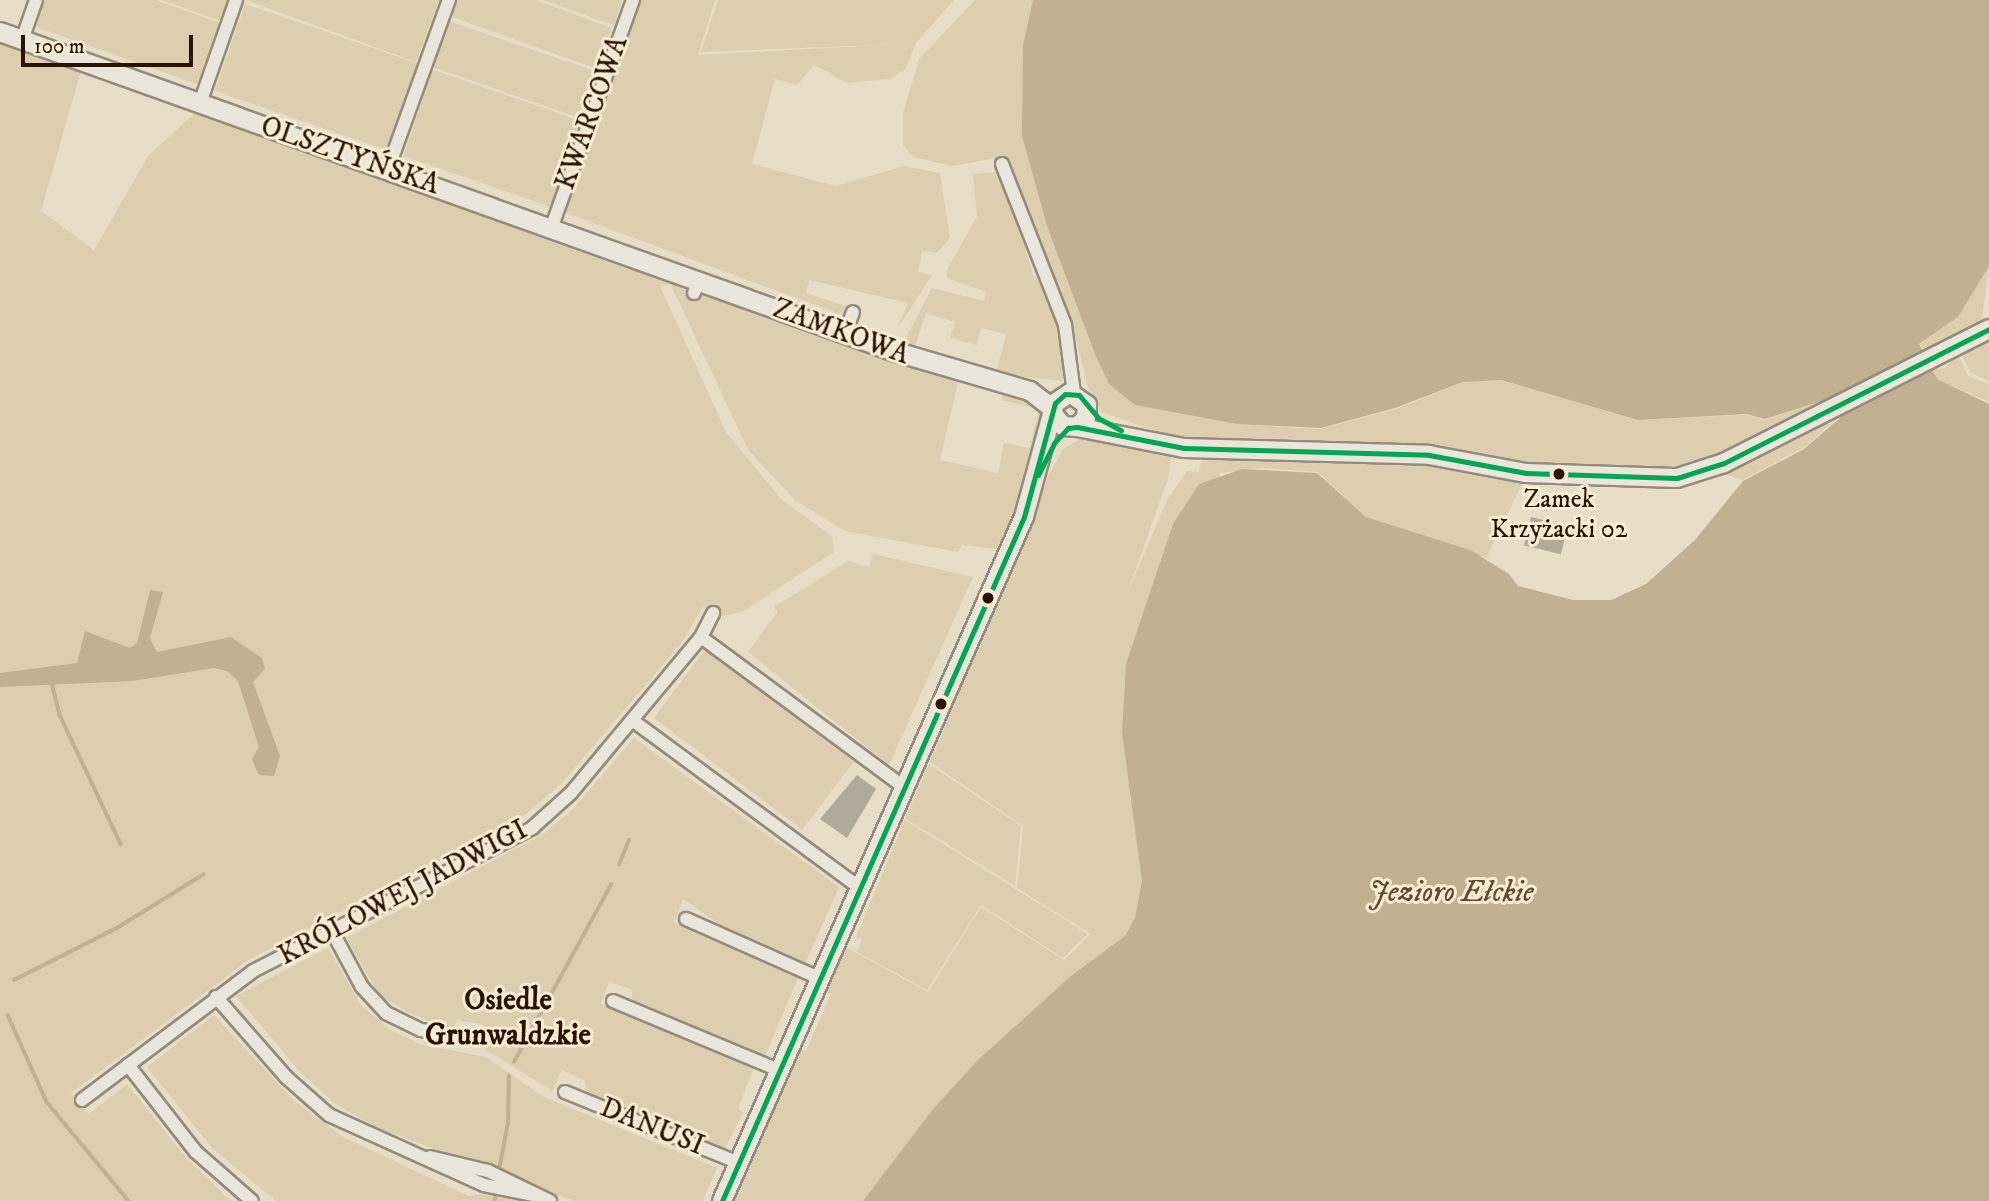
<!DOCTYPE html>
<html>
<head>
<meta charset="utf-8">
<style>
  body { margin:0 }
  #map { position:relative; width:1989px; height:1201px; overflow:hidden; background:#e8dec7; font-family:"IM FELL DW Pica",serif }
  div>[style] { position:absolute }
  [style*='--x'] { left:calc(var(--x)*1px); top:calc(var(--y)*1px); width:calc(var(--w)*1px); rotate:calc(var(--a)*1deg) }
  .green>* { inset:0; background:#dcceaf; transform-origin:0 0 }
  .water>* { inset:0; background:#c1b092 }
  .stream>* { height:3.5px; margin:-1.75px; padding:0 1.75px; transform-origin:1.75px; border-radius:1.75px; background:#c1b092 }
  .building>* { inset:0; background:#b1a999; transform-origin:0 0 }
  .roads { filter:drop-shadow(2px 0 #948b7d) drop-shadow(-2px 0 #948b7d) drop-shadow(0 2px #948b7d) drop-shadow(0 -2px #948b7d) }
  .street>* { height:12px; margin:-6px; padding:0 6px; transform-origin:6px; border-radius:6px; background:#ebe6db }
  .secondary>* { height:18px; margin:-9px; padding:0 9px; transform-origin:9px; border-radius:9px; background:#ebe6db }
  .bus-1>* { height:5px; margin:-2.5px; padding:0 2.5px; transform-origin:2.5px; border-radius:2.5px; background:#00a651 }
  .dots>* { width:19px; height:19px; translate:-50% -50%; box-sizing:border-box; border:4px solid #f8edd2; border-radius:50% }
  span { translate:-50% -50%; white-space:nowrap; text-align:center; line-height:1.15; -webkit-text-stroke:6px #f8edd2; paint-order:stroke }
  .bus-label { font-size:26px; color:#2a1204 }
  .street-label { font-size:28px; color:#2a1204 }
  .water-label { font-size:30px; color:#604a34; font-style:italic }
  .neighbourhood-label { font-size:30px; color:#2a1204; font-weight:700 }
  .scale { position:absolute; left:21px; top:35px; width:172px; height:32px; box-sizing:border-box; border:4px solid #2a1204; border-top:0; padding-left:9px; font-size:21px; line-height:24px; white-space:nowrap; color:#2a1204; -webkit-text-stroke:5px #f8edd2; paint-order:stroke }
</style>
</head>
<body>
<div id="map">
  <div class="green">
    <i style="clip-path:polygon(45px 0,156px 0,220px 23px,197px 84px,36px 27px)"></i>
    <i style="clip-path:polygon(161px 0,227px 0,221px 21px)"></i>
    <i style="clip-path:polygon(246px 0,439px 0,416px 62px)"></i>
    <i style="clip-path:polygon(458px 0,535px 0,612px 28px,597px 69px,452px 17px)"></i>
    <i style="clip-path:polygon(543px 0,622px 0,614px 25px)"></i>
    <i style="clip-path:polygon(640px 0,715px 0,698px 55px,902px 44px,701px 52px,718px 0,954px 0,916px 43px,905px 70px,889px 79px,847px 83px,814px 65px,797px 85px,775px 79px,752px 164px,836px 186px,904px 166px,940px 173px,950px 238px,937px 253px,922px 251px,918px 272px,932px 275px,896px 331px,908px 303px,809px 280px,806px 293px,845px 306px,843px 315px,566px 213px)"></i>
    <i style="clip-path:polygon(975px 0,1052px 0,1103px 371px,1135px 405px,1237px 424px,1320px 429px,1396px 409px,1464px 382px,1500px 380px,1637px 420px,1746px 415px,1765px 420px,1817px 402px,1813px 409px,1822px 425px,1831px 424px,1803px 448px,1742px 480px,1696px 464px,1602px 470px,1576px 463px,1525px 465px,1438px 447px,1200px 439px,1163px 434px,1102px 412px,1089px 390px,1074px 332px,1008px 163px,997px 158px,952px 166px,913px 157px,903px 145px,903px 113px,919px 59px)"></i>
    <i style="left:245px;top:4px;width:182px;height:92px;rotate:19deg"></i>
    <i style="left:449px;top:21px;width:157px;height:49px;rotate:19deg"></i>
    <i style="clip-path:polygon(0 38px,82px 67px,41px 211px,94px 250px,148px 156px,199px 109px,527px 224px,525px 232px,627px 269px,651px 272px,685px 290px,959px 378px,940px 460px,998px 473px,1004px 443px,1030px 448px,1039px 409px,1001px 400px,1005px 392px,1027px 396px,1046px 411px,1019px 507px,996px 549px,962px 545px,958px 552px,845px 531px,796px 501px,748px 450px,670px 283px,660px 286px,726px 432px,781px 499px,832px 536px,834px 552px,742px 612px,722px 616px,703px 607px,682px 642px,561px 784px,520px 819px,250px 959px,71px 1093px,89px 1114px,127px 1084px,187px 1159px,231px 1201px,0 1201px)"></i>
    <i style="left:433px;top:70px;width:156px;height:91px;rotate:19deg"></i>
    <i style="clip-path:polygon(997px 172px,1031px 244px,1025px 249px,1034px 277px,1045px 281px,1065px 340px,1066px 376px,1061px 381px,996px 373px,1006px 334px,981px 328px,977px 345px,950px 338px,955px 322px,926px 313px,914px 350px,902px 345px,932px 288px,984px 301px,986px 292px,947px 278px,947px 270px,977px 216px,973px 174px)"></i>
    <i style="clip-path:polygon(1989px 266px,1981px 324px,1923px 352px,1920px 344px,1958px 317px)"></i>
    <i style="clip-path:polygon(1988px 340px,1989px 341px,1989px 381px,1971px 373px,1961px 354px)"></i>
    <i style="clip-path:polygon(1958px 355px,1968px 376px,1989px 384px,1989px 402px,1937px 379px,1932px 370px,1945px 368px)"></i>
    <i style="clip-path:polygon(1084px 437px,1171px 455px,1168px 479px,1127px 594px,1167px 500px,1187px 471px,1199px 472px,1201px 462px,1219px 457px,1439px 463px,1523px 482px,1486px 558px,1366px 517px,1318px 472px,1261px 468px,1220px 473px,1169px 890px,962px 1201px,728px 1201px,798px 1049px,806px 1051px,831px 994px,824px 991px,844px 946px,928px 992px,981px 907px,1064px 960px,1091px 934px,1017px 888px,1023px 826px,930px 762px,1049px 475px,1063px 449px)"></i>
    <i style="clip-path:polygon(873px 554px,973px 577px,889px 765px,748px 652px,778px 611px,774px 607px,848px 561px,869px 567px)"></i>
    <i style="left:705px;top:650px;width:186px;height:85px;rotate:37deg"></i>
    <i style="clip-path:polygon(634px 738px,839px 887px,805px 964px,728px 930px,683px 899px,674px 923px,798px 978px,765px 1056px,632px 1000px,632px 990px,609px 982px,601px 1004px,754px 1068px,738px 1109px,743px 1112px,725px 1149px,587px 1093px,585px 1081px,562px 1070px,552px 1091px,480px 1046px,483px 1024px,457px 1020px,452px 1031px,406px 1011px,379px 995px,346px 938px,542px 835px,572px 810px)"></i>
    <i style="clip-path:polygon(929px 764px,1021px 826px,1015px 886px,905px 818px)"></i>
    <i style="clip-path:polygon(905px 820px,1088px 934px,1063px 958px,981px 905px,927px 990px,857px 952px,862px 940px,856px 937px)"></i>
    <i style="clip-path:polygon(328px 948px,361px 1005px,390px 1030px,420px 1044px,486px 1057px,544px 1097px,717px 1168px,703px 1201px,574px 1201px,378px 1128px,337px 1105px,301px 1073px,236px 996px)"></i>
    <i style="clip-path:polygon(214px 1015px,293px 1100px,343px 1137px,469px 1196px,493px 1193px,523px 1201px,276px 1201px,212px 1148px,147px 1067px)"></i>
  </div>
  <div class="water">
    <i style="clip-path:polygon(1033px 0,1989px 0,1989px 266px,1958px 317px,1919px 344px,1937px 379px,1989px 404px,1989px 1201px,863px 1201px,934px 1108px,978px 1060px,1071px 976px,1125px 936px,1135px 918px,1142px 881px,1122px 732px,1126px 664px,1173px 524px,1199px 484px,1242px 469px,1317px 473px,1366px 517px,1470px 550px,1509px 574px,1518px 586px,1573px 600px,1611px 600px,1646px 584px,1695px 540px,1743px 481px,1804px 449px,1841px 417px,1841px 407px,1828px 399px,1765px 419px,1746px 414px,1638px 420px,1501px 380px,1463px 382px,1395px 408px,1321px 428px,1237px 424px,1135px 405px,1109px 384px,1095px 354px,1048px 229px,1022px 136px,1023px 46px)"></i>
    <i style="clip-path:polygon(150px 590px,163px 592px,150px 638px,157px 652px,231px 637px,262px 658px,265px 669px,253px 682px,280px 756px,274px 776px,259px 775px,255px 767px,252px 759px,259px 747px,238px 681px,227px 671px,214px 668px,132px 681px,0 687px,0 673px,77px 663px,85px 631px,130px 648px,137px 643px)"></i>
  </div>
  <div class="stream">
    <i style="--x:52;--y:683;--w:33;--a:76"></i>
    <i style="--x:60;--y:715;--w:143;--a:64.7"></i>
    <i style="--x:619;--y:865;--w:27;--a:-68"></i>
    <i style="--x:14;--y:980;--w:115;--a:-26.8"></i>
    <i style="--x:117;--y:928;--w:102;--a:-31.8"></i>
    <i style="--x:8;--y:1015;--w:95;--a:65.9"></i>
    <i style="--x:47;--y:1102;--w:129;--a:50.4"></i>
    <i style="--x:514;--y:1062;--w:202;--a:-61.3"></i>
    <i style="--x:499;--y:1170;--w:48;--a:-79.2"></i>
    <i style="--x:508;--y:1123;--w:47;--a:-88.8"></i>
    <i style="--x:495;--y:1201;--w:7;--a:-82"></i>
  </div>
  <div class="building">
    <i style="left:1531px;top:517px;width:38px;height:29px;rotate:14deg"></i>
    <i style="clip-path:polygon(857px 775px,876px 789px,847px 838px,820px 819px)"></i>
  </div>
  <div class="roads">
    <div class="street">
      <i style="--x:22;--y:40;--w:42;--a:-70.7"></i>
      <i style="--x:200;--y:103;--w:109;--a:-70.7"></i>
      <i style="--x:1002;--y:164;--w:173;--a:68.6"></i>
      <i style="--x:1065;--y:325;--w:69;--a:82.5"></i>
      <i style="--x:388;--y:169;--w:180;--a:-70.2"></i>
      <i style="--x:552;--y:226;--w:240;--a:-70.3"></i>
      <i style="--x:694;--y:293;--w:14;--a:-69"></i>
      <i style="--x:845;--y:334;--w:23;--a:-70"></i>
      <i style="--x:701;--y:637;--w:252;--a:36.5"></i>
      <i style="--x:632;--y:720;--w:283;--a:36.4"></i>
      <i style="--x:686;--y:919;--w:145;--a:23.9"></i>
      <i style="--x:332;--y:931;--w:64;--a:61.8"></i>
      <i style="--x:362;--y:987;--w:35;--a:47"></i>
      <i style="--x:386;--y:1013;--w:39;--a:26"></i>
      <i style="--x:421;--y:1030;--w:47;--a:9.9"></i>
      <i style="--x:216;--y:997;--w:106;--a:48.8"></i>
      <i style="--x:286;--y:1077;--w:57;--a:41.5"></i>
      <i style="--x:329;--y:1115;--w:170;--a:24.3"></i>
      <i style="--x:484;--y:1185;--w:51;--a:11.3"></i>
      <i style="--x:613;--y:1001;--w:180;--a:22.6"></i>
      <i style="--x:128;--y:1065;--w:110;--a:52"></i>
      <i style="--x:196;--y:1152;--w:74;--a:41.2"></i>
      <i style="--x:565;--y:1092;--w:188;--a:22.2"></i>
      <i style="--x:82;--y:1100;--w:214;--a:-37"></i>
      <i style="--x:253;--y:971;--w:314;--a:-27.1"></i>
      <i style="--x:532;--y:828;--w:52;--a:-41.9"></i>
      <i style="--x:571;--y:793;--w:203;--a:-50.2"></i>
      <i style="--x:701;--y:637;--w:27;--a:-63"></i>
      <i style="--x:430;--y:1157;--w:60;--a:13.6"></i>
      <i style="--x:488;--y:1171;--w:69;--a:25.8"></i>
    </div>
    <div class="secondary">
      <i style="--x:0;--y:32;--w:948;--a:19.66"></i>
      <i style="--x:893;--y:351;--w:143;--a:16.3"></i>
      <i style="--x:1030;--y:391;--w:29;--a:38"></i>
      <i style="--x:1077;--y:427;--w:109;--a:11.1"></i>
      <i style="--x:1184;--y:448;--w:245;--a:1.6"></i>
      <i style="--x:1429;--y:455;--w:99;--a:10.5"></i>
      <i style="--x:1526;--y:473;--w:151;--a:1.9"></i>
      <i style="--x:1677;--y:478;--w:49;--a:-17.7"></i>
      <i style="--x:1724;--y:463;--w:297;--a:-26.8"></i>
      <i style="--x:722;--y:1201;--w:748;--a:-66.18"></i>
      <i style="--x:1024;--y:517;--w:118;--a:-74.8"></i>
      <i style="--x:1055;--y:403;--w:18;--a:-34"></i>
      <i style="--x:1070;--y:393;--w:21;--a:35"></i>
      <i style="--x:1087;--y:405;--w:13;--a:94"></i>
      <i style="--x:1086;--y:418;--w:13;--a:135"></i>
      <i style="--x:1077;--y:427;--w:14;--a:-176"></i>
      <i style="--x:1063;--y:426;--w:16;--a:-130"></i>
    </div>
  </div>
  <div class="bus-1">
    <i style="--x:1038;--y:475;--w:36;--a:-63"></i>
    <i style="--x:1054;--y:443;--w:21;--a:-47"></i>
    <i style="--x:1068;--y:428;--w:9;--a:-6"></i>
    <i style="--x:1077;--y:427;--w:109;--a:11.1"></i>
    <i style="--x:1184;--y:448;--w:245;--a:1.6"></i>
    <i style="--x:1429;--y:455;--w:99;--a:10.5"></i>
    <i style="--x:1526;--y:473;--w:151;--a:1.9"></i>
    <i style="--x:1677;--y:478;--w:49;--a:-17.7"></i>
    <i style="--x:1724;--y:463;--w:297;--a:-26.8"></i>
    <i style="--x:722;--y:1201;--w:748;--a:-66.18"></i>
    <i style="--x:1024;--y:517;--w:118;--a:-74.8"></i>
    <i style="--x:1055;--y:403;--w:13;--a:-42"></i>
    <i style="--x:1065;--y:394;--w:14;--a:4"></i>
    <i style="--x:1079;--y:395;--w:30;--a:50"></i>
    <i style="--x:1098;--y:418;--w:26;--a:28"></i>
  </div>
  <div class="dots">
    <i style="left:1559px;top:474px;background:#2a1204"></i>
    <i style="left:988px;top:598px;background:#2a1204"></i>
    <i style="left:941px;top:704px;background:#2a1204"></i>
  </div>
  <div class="bus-label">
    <span style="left:1559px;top:515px">Zamek<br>Krzyżacki 02</span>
  </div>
  <div class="street-label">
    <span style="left:592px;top:113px;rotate:-70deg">KWARCOWA</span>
    <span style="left:350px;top:156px;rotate:19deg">OLSZTYŃSKA</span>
    <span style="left:841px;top:332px;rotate:20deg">ZAMKOWA</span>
    <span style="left:403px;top:893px;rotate:-28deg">KRÓLOWEJ JADWIGI</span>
    <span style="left:652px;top:1127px;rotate:22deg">DANUSI</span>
  </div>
  <div class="water-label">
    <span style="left:1451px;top:893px">Jezioro Ełckie</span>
  </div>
  <div class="neighbourhood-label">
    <span style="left:508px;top:1018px">Osiedle<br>Grunwaldzkie</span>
  </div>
  <div class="scale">100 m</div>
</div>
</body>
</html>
